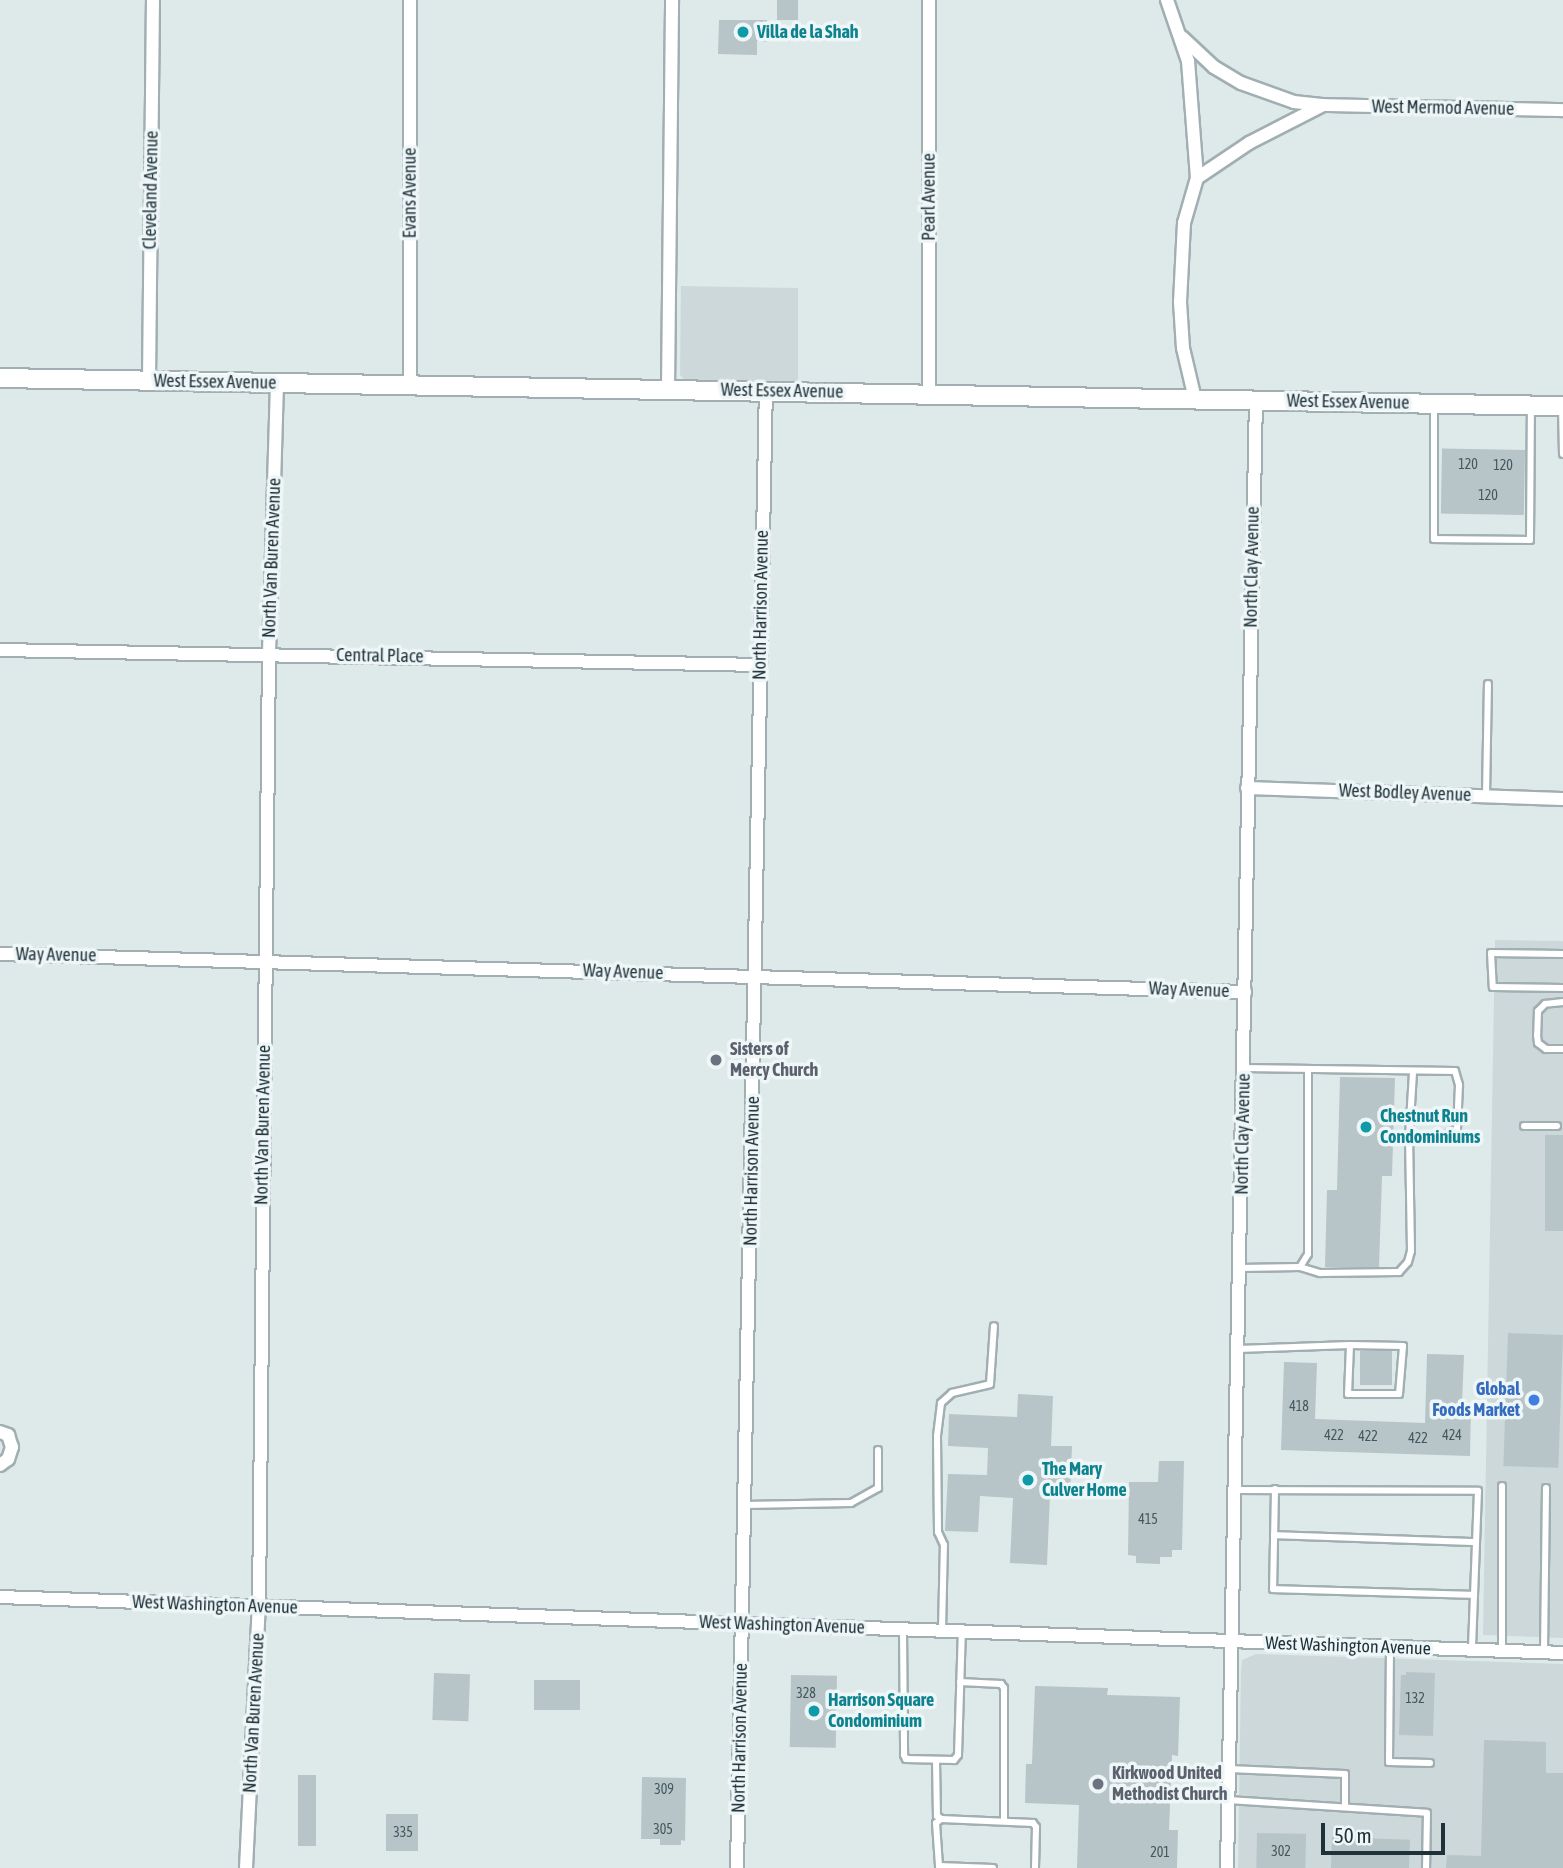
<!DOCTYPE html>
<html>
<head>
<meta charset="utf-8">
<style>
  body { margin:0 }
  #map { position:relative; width:1563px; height:1868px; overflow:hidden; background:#dee9ea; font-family:"Asap Condensed",sans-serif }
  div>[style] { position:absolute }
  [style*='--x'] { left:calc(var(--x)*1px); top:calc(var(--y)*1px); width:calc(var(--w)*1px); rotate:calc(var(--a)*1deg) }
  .built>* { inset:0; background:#ccd8da }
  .building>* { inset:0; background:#b7c5c8; transform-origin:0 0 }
  .roads { filter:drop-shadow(2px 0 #a1aeb2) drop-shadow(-2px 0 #a1aeb2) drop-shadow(0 2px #a1aeb2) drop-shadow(0 -2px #a1aeb2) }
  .lane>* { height:6px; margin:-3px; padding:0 3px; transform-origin:3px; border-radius:3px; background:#fff }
  .street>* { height:12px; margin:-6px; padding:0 6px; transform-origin:6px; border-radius:6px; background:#fff }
  .secondary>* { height:18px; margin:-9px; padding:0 9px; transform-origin:9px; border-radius:9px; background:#fff }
  .dots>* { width:19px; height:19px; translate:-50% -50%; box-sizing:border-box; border:4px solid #eef6f7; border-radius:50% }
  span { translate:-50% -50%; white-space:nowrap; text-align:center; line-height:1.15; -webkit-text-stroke:7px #eef6f7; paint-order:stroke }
  .number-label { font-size:14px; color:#45575e }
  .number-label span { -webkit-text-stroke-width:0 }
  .culture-label { font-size:18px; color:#0d838f; font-weight:700 }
  .left { translate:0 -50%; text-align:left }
  .street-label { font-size:18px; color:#1f323a }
  .worship-label { font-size:18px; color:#5b616d; font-weight:700 }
  .shop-label { font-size:18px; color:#366cbe; font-weight:700 }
  .right { translate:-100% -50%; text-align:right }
  .scale { position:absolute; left:1321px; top:1823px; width:124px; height:32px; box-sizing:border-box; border:4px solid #1f323a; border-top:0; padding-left:9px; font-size:21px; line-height:24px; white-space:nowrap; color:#1f323a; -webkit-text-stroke:5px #eef6f7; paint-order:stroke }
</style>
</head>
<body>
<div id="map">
  <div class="built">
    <i style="clip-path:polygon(681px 286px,798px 288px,798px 381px,685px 380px,680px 375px)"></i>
    <i style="clip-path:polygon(1495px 940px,1563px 941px,1563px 1638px,1483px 1635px)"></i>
    <i style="clip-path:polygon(1256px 1654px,1563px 1664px,1563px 1868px,1238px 1868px,1241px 1671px,1242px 1660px)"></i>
  </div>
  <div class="building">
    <i style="left:777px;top:0;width:21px;height:20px"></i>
    <i style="clip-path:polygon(719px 20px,767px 20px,767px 42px,757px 41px,757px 55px,718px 54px)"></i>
    <i style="left:1525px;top:450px;width:65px;height:83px;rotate:91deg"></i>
    <i style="clip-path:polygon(1340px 1077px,1395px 1078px,1392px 1176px,1382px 1176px,1379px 1267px,1325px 1267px,1327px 1190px,1337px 1190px)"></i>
    <i style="left:1545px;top:1135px;width:18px;height:96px"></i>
    <i style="left:1508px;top:1333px;width:55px;height:133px;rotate:2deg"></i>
    <i style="left:1360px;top:1351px;width:32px;height:34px"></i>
    <i style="clip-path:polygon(1427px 1354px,1464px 1355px,1462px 1404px,1471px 1404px,1470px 1456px,1281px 1450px,1284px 1362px,1317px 1363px,1315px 1419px,1425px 1423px)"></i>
    <i style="clip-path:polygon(1018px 1394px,1053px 1396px,1051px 1446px,1072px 1446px,1070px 1496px,1050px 1495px,1047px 1565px,1010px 1563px,1013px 1498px,980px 1496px,978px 1532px,945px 1531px,948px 1474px,987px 1475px,988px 1448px,948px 1446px,949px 1414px,1017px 1417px)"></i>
    <i style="clip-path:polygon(1159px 1461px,1184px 1461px,1182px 1550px,1172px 1550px,1172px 1557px,1160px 1557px,1160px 1564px,1136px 1563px,1136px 1556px,1128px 1555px,1129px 1482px,1158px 1482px)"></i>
    <i style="clip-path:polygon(1406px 1672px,1435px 1673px,1433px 1736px,1399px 1735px,1401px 1675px,1406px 1675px)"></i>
    <i style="left:434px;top:1673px;width:36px;height:47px;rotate:2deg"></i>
    <i style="left:791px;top:1675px;width:46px;height:72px;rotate:1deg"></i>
    <i style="left:534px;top:1680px;width:46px;height:30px"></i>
    <i style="clip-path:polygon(1035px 1686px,1108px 1688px,1107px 1695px,1180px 1697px,1178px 1756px,1172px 1755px,1169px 1830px,1178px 1830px,1177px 1868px,1077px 1868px,1079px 1805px,1025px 1803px,1026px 1764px,1032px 1764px)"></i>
    <i style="clip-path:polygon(1484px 1740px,1546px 1742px,1546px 1773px,1563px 1773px,1563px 1868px,1446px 1868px,1447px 1855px,1481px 1856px)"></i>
    <i style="left:298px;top:1775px;width:18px;height:71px"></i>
    <i style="clip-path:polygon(642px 1777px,686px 1778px,685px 1841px,681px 1840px,681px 1845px,660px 1845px,660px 1839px,641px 1839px)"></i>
    <i style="left:386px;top:1814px;width:32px;height:37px"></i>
    <i style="left:1257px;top:1833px;width:49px;height:35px;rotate:1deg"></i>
    <i style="left:1332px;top:1837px;width:78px;height:31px;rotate:2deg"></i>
  </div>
  <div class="roads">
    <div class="lane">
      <i style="--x:1434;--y:405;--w:134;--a:90"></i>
      <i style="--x:1434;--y:539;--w:96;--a:0.6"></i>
      <i style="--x:1530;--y:540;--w:133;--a:-89.6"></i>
      <i style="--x:1562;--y:407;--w:47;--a:88.8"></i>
      <i style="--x:1486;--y:796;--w:112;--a:-89"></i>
      <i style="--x:1563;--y:954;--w:72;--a:-179.2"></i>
      <i style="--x:1491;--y:953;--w:34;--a:87"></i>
      <i style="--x:1493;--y:987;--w:70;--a:0.8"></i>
      <i style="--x:1563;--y:1002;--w:18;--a:174"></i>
      <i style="--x:1545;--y:1004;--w:10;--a:135"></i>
      <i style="--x:1538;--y:1011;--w:24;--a:92"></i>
      <i style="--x:1537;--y:1035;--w:8;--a:83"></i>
      <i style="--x:1538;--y:1043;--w:10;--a:37"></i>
      <i style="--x:1546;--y:1049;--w:17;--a:0"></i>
      <i style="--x:1244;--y:1068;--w:211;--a:0.8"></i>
      <i style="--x:1455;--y:1071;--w:15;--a:74"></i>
      <i style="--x:1459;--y:1085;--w:44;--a:92.6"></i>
      <i style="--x:1457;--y:1129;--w:21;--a:152"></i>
      <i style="--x:1438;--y:1139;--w:29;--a:-178"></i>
      <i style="--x:1524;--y:1126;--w:33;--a:0"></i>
      <i style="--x:1300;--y:1267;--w:21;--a:17"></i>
      <i style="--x:1320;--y:1273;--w:79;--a:-0.7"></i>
      <i style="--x:1399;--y:1272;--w:13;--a:-48"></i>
      <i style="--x:1408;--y:1262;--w:11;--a:-75"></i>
      <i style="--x:1411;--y:1251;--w:113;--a:-91"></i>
      <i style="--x:1409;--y:1138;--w:66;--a:-86.5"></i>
      <i style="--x:1240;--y:1268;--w:60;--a:-1"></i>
      <i style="--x:1300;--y:1267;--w:15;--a:-58"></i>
      <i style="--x:1308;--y:1254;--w:185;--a:-90"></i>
      <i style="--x:1238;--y:1349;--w:112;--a:-2"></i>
      <i style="--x:1350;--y:1345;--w:49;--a:92.3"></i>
      <i style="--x:1348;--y:1394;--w:51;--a:0"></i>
      <i style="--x:1399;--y:1394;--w:48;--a:-85.2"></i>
      <i style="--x:1403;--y:1346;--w:53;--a:-178.9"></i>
      <i style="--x:1502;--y:1486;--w:165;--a:90"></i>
      <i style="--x:1275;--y:1489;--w:100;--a:91.1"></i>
      <i style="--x:1273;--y:1589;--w:201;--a:1.7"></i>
      <i style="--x:1235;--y:1490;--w:243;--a:0.2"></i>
      <i style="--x:1478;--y:1491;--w:159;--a:92.2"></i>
      <i style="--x:745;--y:1505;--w:106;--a:-1.1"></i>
      <i style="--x:851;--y:1503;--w:31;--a:-29"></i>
      <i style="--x:878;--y:1488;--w:38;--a:-90"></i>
      <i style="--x:1274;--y:1535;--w:202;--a:2"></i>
      <i style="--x:903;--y:1629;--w:126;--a:89.5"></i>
      <i style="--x:904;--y:1755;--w:4;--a:63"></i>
      <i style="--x:906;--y:1759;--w:48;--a:1.2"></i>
      <i style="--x:954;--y:1760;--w:6;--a:-51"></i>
      <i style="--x:958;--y:1755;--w:125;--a:-88.2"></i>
      <i style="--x:942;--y:1630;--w:85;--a:-88.7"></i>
      <i style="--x:944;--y:1545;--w:14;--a:-115"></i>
      <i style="--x:938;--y:1532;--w:96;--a:-90.6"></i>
      <i style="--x:937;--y:1436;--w:33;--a:-83"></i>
      <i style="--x:941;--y:1403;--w:15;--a:-42"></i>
      <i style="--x:952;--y:1393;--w:39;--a:-13"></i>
      <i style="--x:990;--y:1384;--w:58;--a:-86.1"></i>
      <i style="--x:1390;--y:1647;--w:115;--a:90.5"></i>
      <i style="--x:1389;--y:1762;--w:41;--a:1.4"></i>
      <i style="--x:1544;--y:1652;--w:164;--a:-89.3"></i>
      <i style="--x:960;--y:1682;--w:41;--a:2.8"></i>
      <i style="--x:1001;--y:1684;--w:5;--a:53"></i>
      <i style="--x:1004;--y:1688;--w:133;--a:90"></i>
      <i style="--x:936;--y:1760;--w:56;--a:89"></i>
      <i style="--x:937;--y:1816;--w:5;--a:37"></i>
      <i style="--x:941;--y:1819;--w:92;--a:2.5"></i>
      <i style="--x:1033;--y:1823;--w:5;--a:53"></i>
      <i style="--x:1036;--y:1827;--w:41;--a:91.4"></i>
      <i style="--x:1229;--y:1769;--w:116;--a:2.5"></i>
      <i style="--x:1345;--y:1774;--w:33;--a:90"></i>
      <i style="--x:1228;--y:1800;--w:199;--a:3.7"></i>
      <i style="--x:1427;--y:1813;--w:55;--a:91"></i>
      <i style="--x:941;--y:1819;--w:6;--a:141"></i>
      <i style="--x:936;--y:1823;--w:43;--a:86"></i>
      <i style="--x:939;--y:1866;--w:54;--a:2.1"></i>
    </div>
    <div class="street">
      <i style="--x:410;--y:0;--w:385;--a:90"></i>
      <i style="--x:1167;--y:0;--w:65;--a:71"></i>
      <i style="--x:1188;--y:61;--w:117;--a:85.6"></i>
      <i style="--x:1197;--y:178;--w:47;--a:106.1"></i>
      <i style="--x:1184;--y:223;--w:79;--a:92.9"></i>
      <i style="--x:1180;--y:302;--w:46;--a:86.3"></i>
      <i style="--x:1183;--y:348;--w:52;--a:76.8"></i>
      <i style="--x:1182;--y:37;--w:44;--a:43.2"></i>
      <i style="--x:1214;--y:67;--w:31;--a:31"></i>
      <i style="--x:1241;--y:83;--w:56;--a:19.7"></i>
      <i style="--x:1294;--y:102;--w:28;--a:6"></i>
      <i style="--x:1197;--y:178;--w:63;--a:-33.9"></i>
      <i style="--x:1249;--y:143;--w:83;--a:-27.2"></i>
      <i style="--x:1323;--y:105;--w:240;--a:1.2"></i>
      <i style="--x:149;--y:380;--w:380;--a:-89.4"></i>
      <i style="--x:668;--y:389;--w:389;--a:-89.4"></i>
      <i style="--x:929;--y:394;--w:394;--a:-90"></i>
      <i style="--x:0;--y:650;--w:760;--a:1.13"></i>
      <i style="--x:1247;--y:788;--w:316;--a:2"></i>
      <i style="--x:0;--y:954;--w:1246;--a:1.75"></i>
      <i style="--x:0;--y:1432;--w:9;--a:21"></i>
      <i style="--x:8;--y:1435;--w:13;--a:72"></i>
      <i style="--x:12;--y:1447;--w:13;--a:108"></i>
      <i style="--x:8;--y:1459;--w:10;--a:143"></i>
      <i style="--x:0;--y:1597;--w:1564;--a:2.05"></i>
      <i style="--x:246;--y:1868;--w:262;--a:-87.2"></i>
      <i style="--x:259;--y:1606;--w:953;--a:-89.4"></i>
      <i style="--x:269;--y:653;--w:270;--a:-88.3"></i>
      <i style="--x:737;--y:1868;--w:1477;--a:-88.88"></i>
      <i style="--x:1227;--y:1868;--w:1468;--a:-88.87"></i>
    </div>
    <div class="secondary">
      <i style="--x:0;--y:378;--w:1563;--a:1.03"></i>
    </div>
  </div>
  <div class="dots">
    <i style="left:743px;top:32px;background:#0f9aa8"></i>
    <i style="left:716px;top:1060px;background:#6b7280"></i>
    <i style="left:1366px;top:1127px;background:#0f9aa8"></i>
    <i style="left:1534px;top:1400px;background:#3f7fe0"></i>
    <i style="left:1028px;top:1480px;background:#0f9aa8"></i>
    <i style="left:814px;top:1711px;background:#0f9aa8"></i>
    <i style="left:1098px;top:1784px;background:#6b7280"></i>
  </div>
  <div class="number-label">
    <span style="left:1468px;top:464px">120</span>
    <span style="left:1503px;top:465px">120</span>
    <span style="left:1488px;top:495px">120</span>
    <span style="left:1299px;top:1406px">418</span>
    <span style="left:1334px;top:1435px">422</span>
    <span style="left:1452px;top:1435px">424</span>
    <span style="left:1368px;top:1436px">422</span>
    <span style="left:1418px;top:1438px">422</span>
    <span style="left:1148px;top:1519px">415</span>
    <span style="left:806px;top:1693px">328</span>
    <span style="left:1415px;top:1698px">132</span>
    <span style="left:664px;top:1789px">309</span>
    <span style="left:663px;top:1829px">305</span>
    <span style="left:403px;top:1832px">335</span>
    <span style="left:1281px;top:1851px">302</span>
    <span style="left:1160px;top:1852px">201</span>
  </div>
  <div class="culture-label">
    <span class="left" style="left:757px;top:32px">Villa de la Shah</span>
    <span class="left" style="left:1380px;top:1127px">Chestnut Run<br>Condominiums</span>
    <span class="left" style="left:1042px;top:1480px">The Mary<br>Culver Home</span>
    <span class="left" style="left:828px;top:1711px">Harrison Square<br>Condominium</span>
  </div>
  <div class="street-label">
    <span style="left:1443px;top:108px;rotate:1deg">West Mermod Avenue</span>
    <span style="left:151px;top:190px;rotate:-89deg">Cleveland Avenue</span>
    <span style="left:410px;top:193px;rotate:-90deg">Evans Avenue</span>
    <span style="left:929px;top:197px;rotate:-90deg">Pearl Avenue</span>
    <span style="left:215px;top:382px;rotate:1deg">West Essex Avenue</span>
    <span style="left:782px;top:391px;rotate:1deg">West Essex Avenue</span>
    <span style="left:1348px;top:402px;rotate:1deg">West Essex Avenue</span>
    <span style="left:272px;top:558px;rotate:-88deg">North Van Buren Avenue</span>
    <span style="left:1252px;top:567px;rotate:-89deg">North Clay Avenue</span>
    <span style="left:761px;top:605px;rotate:-89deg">North Harrison Avenue</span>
    <span style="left:380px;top:656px;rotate:1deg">Central Place</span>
    <span style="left:1405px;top:793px;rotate:2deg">West Bodley Avenue</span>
    <span style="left:56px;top:955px;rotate:1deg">Way Avenue</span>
    <span style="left:623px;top:972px;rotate:2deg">Way Avenue</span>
    <span style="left:1189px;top:990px;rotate:2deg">Way Avenue</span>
    <span style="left:263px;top:1125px;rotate:-89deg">North Van Buren Avenue</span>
    <span style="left:1243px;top:1134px;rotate:-89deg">North Clay Avenue</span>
    <span style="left:752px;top:1171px;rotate:-89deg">North Harrison Avenue</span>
    <span style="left:215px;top:1605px;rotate:2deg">West Washington Avenue</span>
    <span style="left:782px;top:1625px;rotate:2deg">West Washington Avenue</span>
    <span style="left:1348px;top:1646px;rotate:2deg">West Washington Avenue</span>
    <span style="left:254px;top:1713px;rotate:-87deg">North Van Buren Avenue</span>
    <span style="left:740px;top:1738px;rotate:-89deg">North Harrison Avenue</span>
  </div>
  <div class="worship-label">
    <span class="left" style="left:730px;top:1060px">Sisters of<br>Mercy Church</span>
    <span class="left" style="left:1112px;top:1784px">Kirkwood United<br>Methodist Church</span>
  </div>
  <div class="shop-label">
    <span class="right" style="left:1520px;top:1400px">Global<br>Foods Market</span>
  </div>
  <div class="scale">50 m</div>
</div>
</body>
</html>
